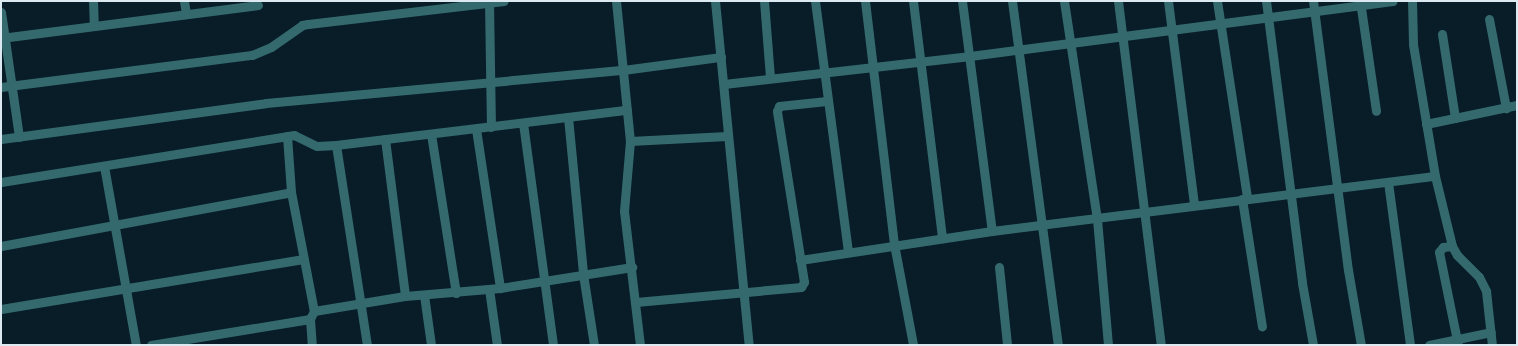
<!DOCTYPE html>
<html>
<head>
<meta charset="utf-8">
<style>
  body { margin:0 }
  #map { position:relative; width:1518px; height:346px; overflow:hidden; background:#081d28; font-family:Overpass,sans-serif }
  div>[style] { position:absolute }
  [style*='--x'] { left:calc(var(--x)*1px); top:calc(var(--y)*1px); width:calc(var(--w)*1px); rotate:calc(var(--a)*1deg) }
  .street>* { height:9px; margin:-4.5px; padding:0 4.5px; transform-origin:4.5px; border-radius:4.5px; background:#346a6e }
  span { translate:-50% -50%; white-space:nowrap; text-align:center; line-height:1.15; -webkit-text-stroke:4px #02070b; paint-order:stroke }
  .frame { position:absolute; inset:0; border:2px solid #dce9f0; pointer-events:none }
</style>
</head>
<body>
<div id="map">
  <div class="street">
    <i style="--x:93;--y:1;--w:25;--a:88"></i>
    <i style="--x:184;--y:1;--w:13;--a:81"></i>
    <i style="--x:489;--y:1;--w:126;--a:89.1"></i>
    <i style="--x:616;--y:1;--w:141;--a:84.3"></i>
    <i style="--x:630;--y:141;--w:70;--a:94.9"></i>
    <i style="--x:624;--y:211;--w:135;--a:83.2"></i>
    <i style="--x:715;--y:1;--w:346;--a:84.4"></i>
    <i style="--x:764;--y:1;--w:77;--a:85.5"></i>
    <i style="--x:815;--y:1;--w:252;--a:82.5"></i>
    <i style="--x:865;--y:1;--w:245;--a:83.2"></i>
    <i style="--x:894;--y:244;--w:103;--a:79.3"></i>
    <i style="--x:913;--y:1;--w:239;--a:83"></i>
    <i style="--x:962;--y:1;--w:232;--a:82.6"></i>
    <i style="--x:1012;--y:1;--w:347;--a:82.4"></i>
    <i style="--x:1064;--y:1;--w:220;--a:81.4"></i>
    <i style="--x:1097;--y:219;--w:126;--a:85"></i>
    <i style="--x:1118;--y:1;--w:347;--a:82.9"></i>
    <i style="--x:1168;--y:1;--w:206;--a:82.7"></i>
    <i style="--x:1217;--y:1;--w:199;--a:81.3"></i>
    <i style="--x:1266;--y:1;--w:284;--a:82.7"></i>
    <i style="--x:1302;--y:283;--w:63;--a:79.9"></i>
    <i style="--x:1313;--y:1;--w:271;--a:82.6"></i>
    <i style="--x:1348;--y:270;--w:76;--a:80.2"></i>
    <i style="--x:1360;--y:1;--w:111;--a:81.7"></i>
    <i style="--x:1;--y:12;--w:126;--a:81.8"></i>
    <i style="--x:1489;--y:19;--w:91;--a:79.2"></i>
    <i style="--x:1442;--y:34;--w:85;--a:81.2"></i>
    <i style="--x:1;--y:38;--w:259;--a:-7.3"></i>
    <i style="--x:724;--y:84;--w:248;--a:-6.5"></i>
    <i style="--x:970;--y:56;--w:426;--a:-7.4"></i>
    <i style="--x:1;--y:87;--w:253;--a:-7.3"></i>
    <i style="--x:252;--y:55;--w:21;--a:-23"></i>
    <i style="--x:271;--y:47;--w:38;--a:-35"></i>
    <i style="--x:302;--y:25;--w:6;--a:-9"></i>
    <i style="--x:308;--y:24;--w:197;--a:-6.7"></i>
    <i style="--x:568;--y:117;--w:158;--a:84.5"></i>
    <i style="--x:583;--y:274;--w:72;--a:81.2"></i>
    <i style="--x:523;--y:123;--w:224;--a:82.3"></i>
    <i style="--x:1426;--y:124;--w:93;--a:-11.8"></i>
    <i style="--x:476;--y:129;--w:161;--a:81.4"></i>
    <i style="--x:431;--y:134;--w:161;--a:81.1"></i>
    <i style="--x:287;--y:136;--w:56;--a:85.9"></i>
    <i style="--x:291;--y:192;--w:121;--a:79.1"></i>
    <i style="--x:314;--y:311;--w:9;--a:117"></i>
    <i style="--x:310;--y:319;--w:26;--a:86"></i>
    <i style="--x:1;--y:139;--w:267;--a:-7.7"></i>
    <i style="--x:266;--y:103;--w:359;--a:-5.3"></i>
    <i style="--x:623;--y:70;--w:99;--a:-7.6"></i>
    <i style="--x:385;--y:139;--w:158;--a:82.7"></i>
    <i style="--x:630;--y:141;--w:97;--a:-3"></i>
    <i style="--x:336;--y:145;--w:202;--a:81.2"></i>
    <i style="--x:104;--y:166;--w:182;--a:79.9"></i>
    <i style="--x:1435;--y:176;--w:72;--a:76.3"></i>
    <i style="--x:1452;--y:246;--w:10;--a:61"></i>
    <i style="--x:1457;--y:255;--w:31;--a:45"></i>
    <i style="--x:1479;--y:277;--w:16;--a:63"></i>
    <i style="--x:1486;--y:291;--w:54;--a:83.7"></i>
    <i style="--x:1;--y:182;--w:297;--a:-9.1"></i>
    <i style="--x:294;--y:135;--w:25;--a:26"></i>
    <i style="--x:317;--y:146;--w:19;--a:-3"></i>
    <i style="--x:336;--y:145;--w:293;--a:-6.9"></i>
    <i style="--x:1388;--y:182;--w:164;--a:82.3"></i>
    <i style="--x:1242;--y:199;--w:129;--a:81.1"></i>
    <i style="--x:1;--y:246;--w:295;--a:-10.5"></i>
    <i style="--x:1452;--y:246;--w:9;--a:174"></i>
    <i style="--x:1443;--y:247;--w:6;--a:129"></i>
    <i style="--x:1439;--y:252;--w:95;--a:78.5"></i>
    <i style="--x:800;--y:260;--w:194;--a:-8.6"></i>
    <i style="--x:992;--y:231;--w:446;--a:-7.1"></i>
    <i style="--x:1435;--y:176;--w:134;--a:-99.5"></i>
    <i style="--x:1413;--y:44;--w:43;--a:-91.3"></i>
    <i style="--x:999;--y:267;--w:78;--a:84.1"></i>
    <i style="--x:489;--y:289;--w:57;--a:81.9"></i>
    <i style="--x:424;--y:295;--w:50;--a:82"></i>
    <i style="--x:636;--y:302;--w:166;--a:-5.2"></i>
    <i style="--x:801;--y:287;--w:6;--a:-59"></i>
    <i style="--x:804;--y:282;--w:173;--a:-99"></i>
    <i style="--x:777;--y:111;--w:5;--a:-68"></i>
    <i style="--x:779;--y:106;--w:48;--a:-5.9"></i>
    <i style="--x:1;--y:309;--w:305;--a:-9.4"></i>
    <i style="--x:314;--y:311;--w:92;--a:-9.4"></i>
    <i style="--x:405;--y:296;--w:95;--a:-4.8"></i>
    <i style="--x:500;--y:288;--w:134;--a:-9"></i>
    <i style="--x:151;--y:345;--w:161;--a:-9.3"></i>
    <i style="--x:1429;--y:345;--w:63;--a:-11.8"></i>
  </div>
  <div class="frame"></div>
</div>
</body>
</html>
